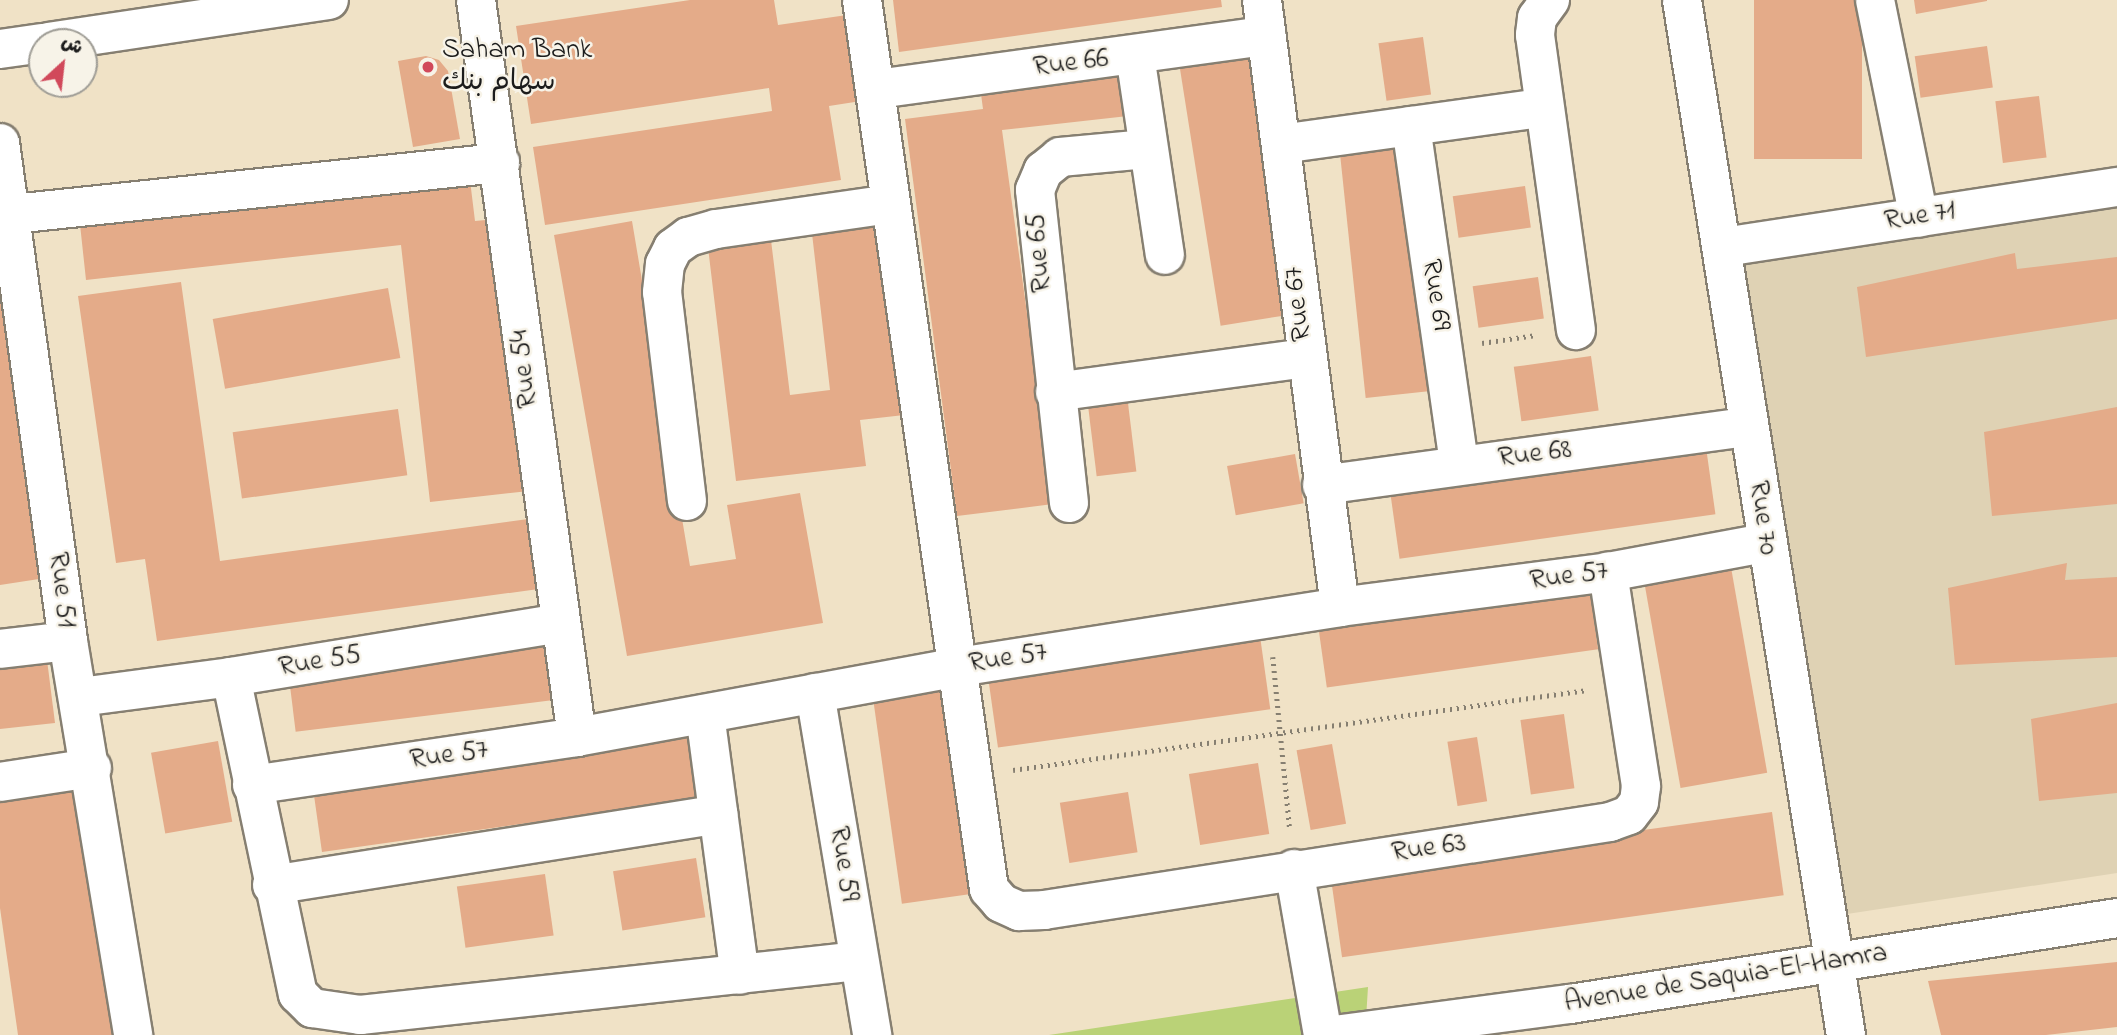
<!DOCTYPE html>
<html>
<head>
<meta charset="utf-8">
<style>
  body { margin:0 }
  #map { position:relative; width:2117px; height:1035px; overflow:hidden; background:#f0e2c6; font-family:"Indie Flower","Playpen Sans Arabic",sans-serif }
  div>[style] { position:absolute }
  [style*='--x'] { left:calc(var(--x)*1px); top:calc(var(--y)*1px); width:calc(var(--w)*1px); rotate:calc(var(--a)*1deg) }
  .built>* { inset:0; background:#dfd2b4 }
  .green>* { inset:0; background:#bad277 }
  .building>* { inset:0; background:#e4ab89; transform-origin:0 0 }
  .path>* { height:4.5px; margin-top:-2.25px; transform-origin:0; background:repeating-linear-gradient(90deg,#867f71 0 2px,transparent 0 7px) }
  .roads { filter:drop-shadow(2px 0 #867f71) drop-shadow(-2px 0 #867f71) drop-shadow(0 2px #867f71) drop-shadow(0 -2px #867f71) }
  .street>* { height:38px; margin:-19px; padding:0 19px; transform-origin:19px; border-radius:19px; background:#fff }
  .secondary>* { height:38px; margin:-19px; padding:0 19px; transform-origin:19px; border-radius:19px; background:#fff }
  .dots>* { width:19px; height:19px; translate:-50% -50%; box-sizing:border-box; border:4px solid #f7f3e8; border-radius:50% }
  span { translate:-50% -50%; white-space:nowrap; text-align:center; line-height:1.15; -webkit-text-stroke:5px #f7f3e8; paint-order:stroke }
  .poi-label { font-size:28px; color:#1c1c1c }
  .left { translate:0 -50%; text-align:left }
  .street-label { font-size:28px; color:#1c1c1c }
  .north { position:absolute; left:28px; top:28px; width:70px; height:70px; box-sizing:border-box; background:#f7f3e8; border:2px solid #9f9d96; border-radius:50%; rotate:27deg; font-size:19px; font-weight:700; line-height:28px; text-align:center; color:#1c1c1c }
  .north::after { content:''; display:block; margin:auto; width:24px; height:32px; background:#d1495b; clip-path:polygon(50% 0,100% 100%,50% 72%,0 100%) }
</style>
</head>
<body>
<div id="map">
  <div class="built">
    <i style="clip-path:polygon(2117px 171px,2117px 873px,1847px 914px,1739px 231px)"></i>
  </div>
  <div class="green">
    <i style="clip-path:polygon(1368px 987px,1365px 1035px,1049px 1035px,1315px 995px)"></i>
  </div>
  <div class="building">
    <i style="clip-path:polygon(690px 0,774px 0,778px 25px,847px 15px,861px 101px,829px 106px,841px 180px,545px 225px,533px 147px,772px 111px,769px 88px,531px 124px,516px 26px)"></i>
    <i style="clip-path:polygon(893px 0,1221px 0,1222px 7px,899px 52px)"></i>
    <i style="left:1754px;top:0;width:108px;height:159px"></i>
    <i style="clip-path:polygon(1914px 0,1987px 0,1987px 1px,1916px 14px)"></i>
    <i style="left:1423px;top:37px;width:58px;height:45px;rotate:82deg"></i>
    <i style="left:1254px;top:44px;width:273px;height:77px;rotate:81deg"></i>
    <i style="left:1987px;top:46px;width:42px;height:73px;rotate:82deg"></i>
    <i style="clip-path:polygon(426px 56px,439px 60px,448px 71px,460px 139px,413px 147px,398px 61px)"></i>
    <i style="clip-path:polygon(1124px 61px,1128px 116px,1002px 130px,1053px 504px,957px 516px,905px 119px,983px 109px,979px 79px)"></i>
    <i style="left:2039px;top:96px;width:62px;height:44px;rotate:83deg"></i>
    <i style="left:1408px;top:131px;width:261px;height:70px;rotate:84deg"></i>
    <i style="clip-path:polygon(469px 172px,475px 221px,507px 218px,538px 490px,430px 502px,401px 245px,86px 280px,79px 215px)"></i>
    <i style="left:1525px;top:186px;width:42px;height:73px;rotate:82deg"></i>
    <i style="clip-path:polygon(888px 208px,913px 414px,860px 420px,866px 466px,736px 481px,707px 239px,770px 232px,790px 395px,830px 390px,810px 216px)"></i>
    <i style="clip-path:polygon(632px 221px,690px 566px,736px 559px,727px 505px,800px 493px,823px 623px,627px 656px,554px 235px)"></i>
    <i style="clip-path:polygon(0 239px,52px 577px,0 585px)"></i>
    <i style="clip-path:polygon(2015px 253px,2017px 269px,2117px 257px,2117px 319px,1866px 357px,1857px 287px)"></i>
    <i style="left:1538px;top:277px;width:42px;height:66px;rotate:82deg"></i>
    <i style="clip-path:polygon(181px 282px,220px 561px,543px 517px,553px 587px,157px 641px,145px 559px,116px 563px,78px 296px)"></i>
    <i style="left:388px;top:288px;width:71px;height:178px;rotate:80deg"></i>
    <i style="left:1591px;top:356px;width:55px;height:78px;rotate:82deg"></i>
    <i style="left:1127px;top:395px;width:77px;height:40px;rotate:83deg"></i>
    <i style="clip-path:polygon(2117px 407px,2117px 504px,1992px 516px,1984px 432px)"></i>
    <i style="left:398px;top:409px;width:67px;height:167px;rotate:82deg"></i>
    <i style="left:1705px;top:440px;width:75px;height:319px;rotate:82deg"></i>
    <i style="left:1295px;top:454px;width:50px;height:69px;rotate:80deg"></i>
    <i style="left:1729px;top:556px;width:220px;height:88px;rotate:80deg"></i>
    <i style="clip-path:polygon(2067px 563px,2065px 580px,2117px 577px,2117px 657px,1955px 665px,1948px 588px)"></i>
    <i style="left:1588px;top:577px;width:73px;height:274px;rotate:82deg"></i>
    <i style="left:1260px;top:636px;width:74px;height:275px;rotate:82deg"></i>
    <i style="left:550px;top:637px;width:63px;height:264px;rotate:83deg"></i>
    <i style="clip-path:polygon(46px 652px,55px 723px,0 729px,0 658px)"></i>
    <i style="left:956px;top:685px;width:209px;height:84px;rotate:82deg"></i>
    <i style="clip-path:polygon(2117px 703px,2117px 793px,2039px 801px,2031px 719px)"></i>
    <i style="left:1564px;top:714px;width:75px;height:44px;rotate:82deg"></i>
    <i style="left:701px;top:725px;width:73px;height:393px;rotate:82deg"></i>
    <i style="left:1477px;top:737px;width:65px;height:30px;rotate:81deg"></i>
    <i style="left:218px;top:741px;width:82px;height:68px;rotate:80deg"></i>
    <i style="left:1332px;top:744px;width:81px;height:36px;rotate:80deg"></i>
    <i style="left:1258px;top:763px;width:72px;height:70px;rotate:81deg"></i>
    <i style="clip-path:polygon(80px 787px,115px 1035px,18px 1035px,0 908px,0 798px)"></i>
    <i style="left:1128px;top:792px;width:61px;height:69px;rotate:81deg"></i>
    <i style="left:1772px;top:812px;width:84px;height:446px;rotate:82deg"></i>
    <i style="left:696px;top:858px;width:60px;height:84px;rotate:81deg"></i>
    <i style="left:545px;top:874px;width:62px;height:89px;rotate:82deg"></i>
    <i style="clip-path:polygon(2117px 962px,2117px 1027px,2046px 1035px,1941px 1035px,1928px 981px)"></i>
  </div>
  <div class="path">
    <i style="--x:1482;--y:343;--w:55;--a:-8.4"></i>
    <i style="--x:1273;--y:657;--w:174;--a:84.4"></i>
    <i style="--x:1013;--y:770;--w:580;--a:-7.93"></i>
  </div>
  <div class="roads">
    <div class="street">
      <i style="--x:476;--y:0;--w:744;--a:82.2"></i>
      <i style="--x:862;--y:0;--w:898;--a:81.87"></i>
      <i style="--x:989;--y:889;--w:18;--a:49"></i>
      <i style="--x:1001;--y:903;--w:20;--a:24"></i>
      <i style="--x:1019;--y:911;--w:25;--a:-2"></i>
      <i style="--x:1044;--y:910;--w:573;--a:-8.84"></i>
      <i style="--x:1610;--y:822;--w:20;--a:-20"></i>
      <i style="--x:1629;--y:815;--w:16;--a:-52"></i>
      <i style="--x:1639;--y:802;--w:16;--a:-83"></i>
      <i style="--x:1641;--y:786;--w:217;--a:-98.8"></i>
      <i style="--x:1262;--y:0;--w:612;--a:82.68"></i>
      <i style="--x:1550;--y:0;--w:22;--a:126"></i>
      <i style="--x:1537;--y:18;--w:17;--a:97"></i>
      <i style="--x:1535;--y:35;--w:298;--a:82.1"></i>
      <i style="--x:1875;--y:0;--w:222;--a:78.6"></i>
      <i style="--x:1135;--y:55;--w:202;--a:81.5"></i>
      <i style="--x:877;--y:89;--w:393;--a:-7.8"></i>
      <i style="--x:1411;--y:126;--w:342;--a:81.9"></i>
      <i style="--x:0;--y:143;--w:503;--a:82.22"></i>
      <i style="--x:68;--y:641;--w:399;--a:80.6"></i>
      <i style="--x:1281;--y:144;--w:263;--a:-7.9"></i>
      <i style="--x:13;--y:214;--w:490;--a:-6"></i>
      <i style="--x:1724;--y:247;--w:398;--a:-8.7"></i>
      <i style="--x:1055;--y:392;--w:252;--a:-7.7"></i>
      <i style="--x:1322;--y:485;--w:430;--a:-7.8"></i>
      <i style="--x:687;--y:501;--w:210;--a:-96.8"></i>
      <i style="--x:662;--y:292;--w:28;--a:-84"></i>
      <i style="--x:665;--y:264;--w:18;--a:-63"></i>
      <i style="--x:673;--y:248;--w:19;--a:-36"></i>
      <i style="--x:688;--y:237;--w:29;--a:-16"></i>
      <i style="--x:716;--y:229;--w:176;--a:-8.2"></i>
      <i style="--x:1069;--y:503;--w:315;--a:-96.2"></i>
      <i style="--x:1035;--y:190;--w:21;--a:-67"></i>
      <i style="--x:1043;--y:171;--w:22;--a:-39"></i>
      <i style="--x:1060;--y:157;--w:87;--a:-5.3"></i>
      <i style="--x:0;--y:649;--w:68;--a:-6.7"></i>
      <i style="--x:231;--y:677;--w:324;--a:78.1"></i>
      <i style="--x:298;--y:994;--w:20;--a:45"></i>
      <i style="--x:312;--y:1008;--w:49;--a:8.3"></i>
      <i style="--x:360;--y:1015;--w:502;--a:-6.18"></i>
      <i style="--x:815;--y:693;--w:347;--a:80.5"></i>
      <i style="--x:80;--y:697;--w:152;--a:-7.5"></i>
      <i style="--x:231;--y:677;--w:332;--a:-9.3"></i>
      <i style="--x:705;--y:714;--w:263;--a:82.4"></i>
      <i style="--x:0;--y:782;--w:93;--a:-8.7"></i>
      <i style="--x:252;--y:785;--w:329;--a:-8.4"></i>
      <i style="--x:577;--y:737;--w:387;--a:-10.4"></i>
      <i style="--x:958;--y:667;--w:387;--a:-8.9"></i>
      <i style="--x:1340;--y:607;--w:270;--a:-7.4"></i>
      <i style="--x:1608;--y:572;--w:160;--a:-10.5"></i>
      <i style="--x:1294;--y:869;--w:169;--a:80.1"></i>
      <i style="--x:272;--y:885;--w:452;--a:-9"></i>
      <i style="--x:1334;--y:1035;--w:238;--a:-7.5"></i>
      <i style="--x:1570;--y:1004;--w:554;--a:-8.93"></i>
    </div>
    <div class="secondary">
      <i style="--x:1682;--y:0;--w:1048;--a:81"></i>
      <i style="--x:48;--y:42;--w:284;--a:-8.5"></i>
      <i style="--x:0;--y:49;--w:42;--a:-8.1"></i>
    </div>
  </div>
  <div class="dots">
    <i style="left:428px;top:67px;background:#d1495b"></i>
  </div>
  <div class="poi-label">
    <span class="left" style="left:442px;top:67px">Saham Bank<br>سهام بنك</span>
  </div>
  <div class="street-label">
    <span style="left:1071px;top:64px;rotate:-7deg">Rue 66</span>
    <span style="left:1920px;top:217px;rotate:-9deg">Rue 71</span>
    <span style="left:1040px;top:253px;rotate:-95deg">Rue 65</span>
    <span style="left:1435px;top:295px;rotate:81deg">Rue 69</span>
    <span style="left:1299px;top:304px;rotate:-97deg">Rue 67</span>
    <span style="left:525px;top:369px;rotate:-97deg">Rue 54</span>
    <span style="left:1535px;top:455px;rotate:-7deg">Rue 68</span>
    <span style="left:1762px;top:518px;rotate:82deg">Rue 70</span>
    <span style="left:1569px;top:577px;rotate:-8deg">Rue 57</span>
    <span style="left:61px;top:590px;rotate:83deg">Rue 51</span>
    <span style="left:1008px;top:659px;rotate:-9deg">Rue 57</span>
    <span style="left:320px;top:662px;rotate:-10deg">Rue 55</span>
    <span style="left:449px;top:756px;rotate:-8deg">Rue 57</span>
    <span style="left:1429px;top:849px;rotate:-8deg">Rue 63</span>
    <span style="left:843px;top:864px;rotate:81deg">Rue 59</span>
    <span style="left:1726px;top:979px;rotate:-9deg">Avenue de Saquia-El-Hamra</span>
  </div>
  <div class="north">ش</div>
</div>
</body>
</html>
